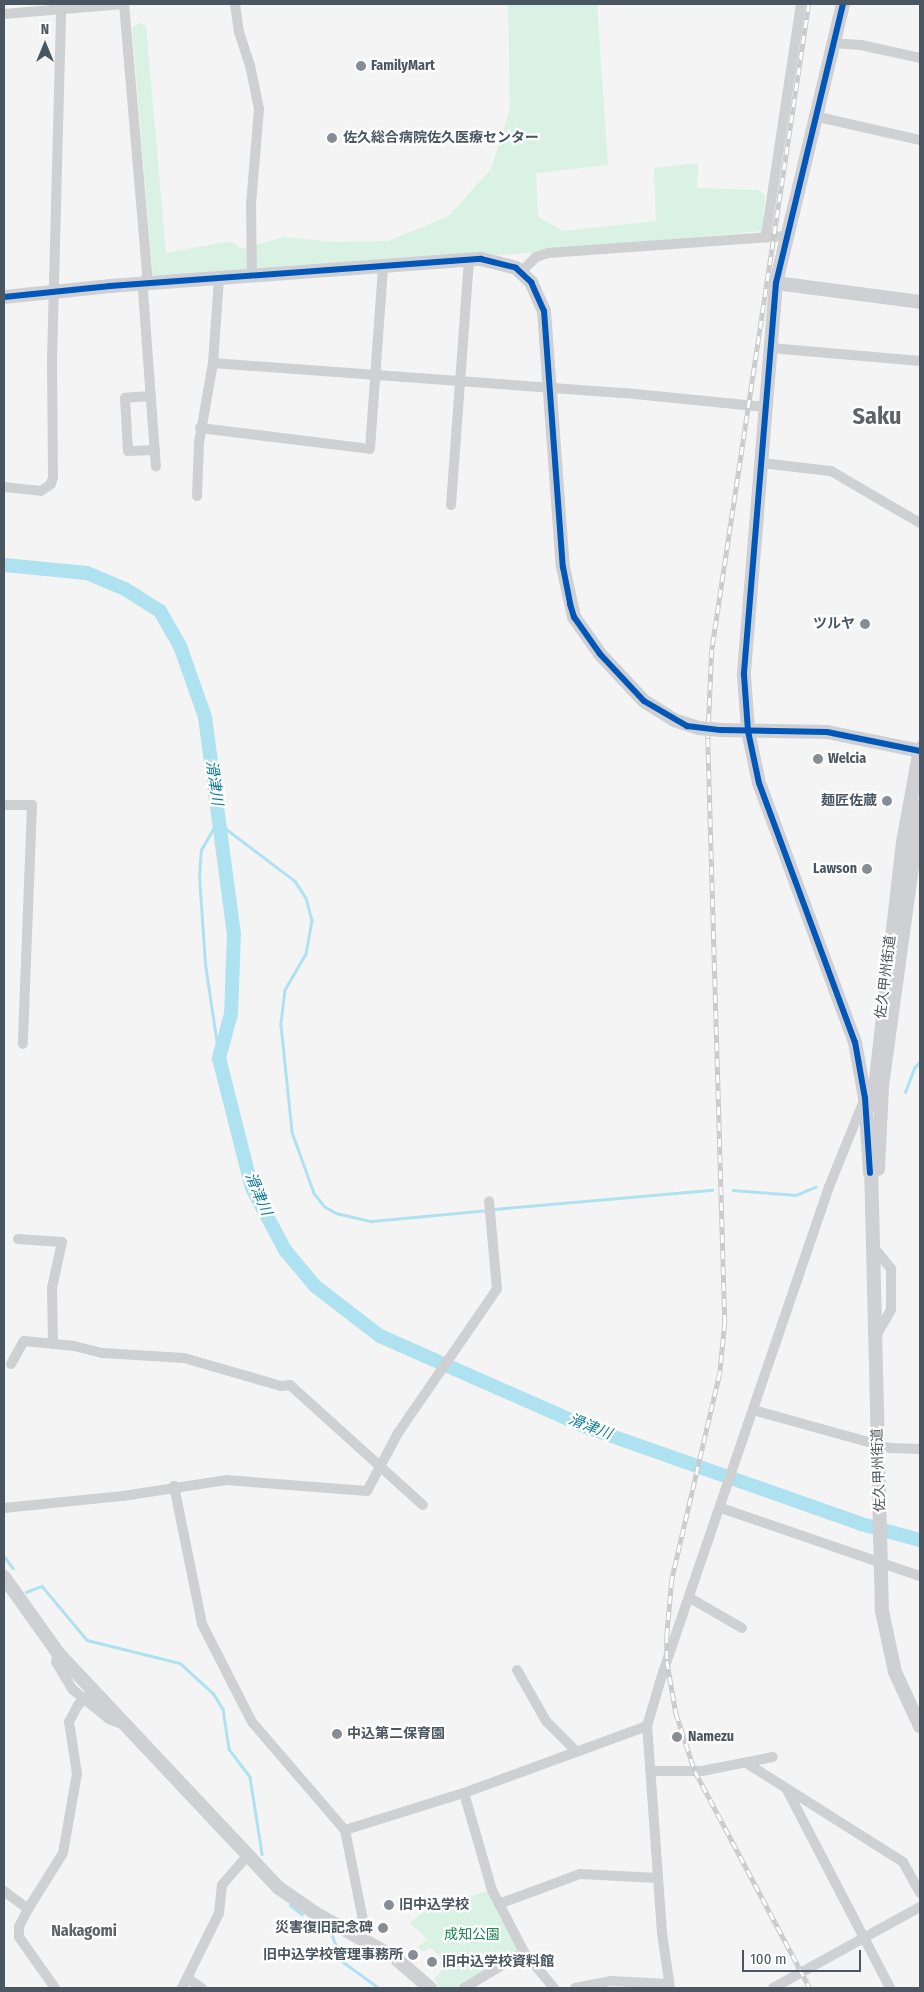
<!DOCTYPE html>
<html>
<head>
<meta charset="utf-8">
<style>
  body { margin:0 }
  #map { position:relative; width:924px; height:1992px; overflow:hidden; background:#f4f4f4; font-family:"Fira Sans Condensed","Noto Sans JP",sans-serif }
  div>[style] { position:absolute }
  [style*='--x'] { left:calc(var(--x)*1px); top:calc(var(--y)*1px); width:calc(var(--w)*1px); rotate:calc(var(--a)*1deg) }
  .green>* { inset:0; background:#d9f2e3 }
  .stream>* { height:2.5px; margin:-1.25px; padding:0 1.25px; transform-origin:1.25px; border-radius:1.25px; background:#aee2f0 }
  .river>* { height:14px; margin:-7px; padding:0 7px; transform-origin:7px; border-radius:7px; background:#aee2f0 }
  .street>* { height:10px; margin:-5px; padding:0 5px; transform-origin:5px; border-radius:5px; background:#ced0d2 }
  .secondary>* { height:14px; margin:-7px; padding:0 7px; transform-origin:7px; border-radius:7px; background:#ced0d4 }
  .rail>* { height:4.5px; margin-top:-2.25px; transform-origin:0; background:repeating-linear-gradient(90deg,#fff 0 8px,#c9cacc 0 16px); box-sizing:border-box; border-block:1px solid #c9cacc }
  .secondary-bridge>* { height:14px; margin:-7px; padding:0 7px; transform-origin:7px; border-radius:7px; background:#ced0d4 }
  .cycleway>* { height:6px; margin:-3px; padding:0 3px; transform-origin:3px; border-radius:3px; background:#0057b8 }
  .dots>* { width:14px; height:14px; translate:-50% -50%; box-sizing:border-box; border:2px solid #fff; border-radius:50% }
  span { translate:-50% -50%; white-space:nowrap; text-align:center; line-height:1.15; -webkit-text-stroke:4.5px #fff; paint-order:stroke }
  .poi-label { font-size:14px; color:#4a5661; font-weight:700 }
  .left { translate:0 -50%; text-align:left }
  .right { translate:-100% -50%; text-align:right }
  .street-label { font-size:14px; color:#4a5661 }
  .park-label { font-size:14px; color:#17864f }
  .water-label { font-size:15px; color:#0c7c9b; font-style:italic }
  .quarter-label { font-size:16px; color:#5f6368; font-weight:700 }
  .town-label { font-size:24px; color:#5f6368; font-weight:700 }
  .frame { position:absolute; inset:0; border:5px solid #4a5661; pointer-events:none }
  .north { position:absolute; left:20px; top:20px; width:50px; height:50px; -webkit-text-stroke:4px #fff; paint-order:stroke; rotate:0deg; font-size:14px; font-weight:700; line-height:20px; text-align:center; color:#4a5661 }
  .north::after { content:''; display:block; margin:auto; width:18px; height:22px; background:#4a5661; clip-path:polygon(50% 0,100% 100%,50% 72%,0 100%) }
  .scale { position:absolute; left:742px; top:1950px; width:119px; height:22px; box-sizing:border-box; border:2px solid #4a5661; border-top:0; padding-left:6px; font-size:15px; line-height:18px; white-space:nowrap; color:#4a5661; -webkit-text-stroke:4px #fff; paint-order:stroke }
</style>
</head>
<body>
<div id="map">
  <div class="green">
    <i style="clip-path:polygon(508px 4px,597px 4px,608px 165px,536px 173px,538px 217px,563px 231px,656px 221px,654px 168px,698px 163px,697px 188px,758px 190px,765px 195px,762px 231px,492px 256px,159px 279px,153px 276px,132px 27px,141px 23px,146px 26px,166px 253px,225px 242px,232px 242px,242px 249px,285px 237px,334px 242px,388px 241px,449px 216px,491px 169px,510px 109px)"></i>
    <i style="clip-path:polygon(490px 1891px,519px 1951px,457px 1988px,441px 1988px,434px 1979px,448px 1964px,430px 1947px,425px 1951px,421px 1950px,418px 1947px,427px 1939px,410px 1923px,424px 1911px,435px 1910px,465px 1897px)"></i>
  </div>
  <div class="stream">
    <i style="--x:219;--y:1058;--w:95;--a:-98.5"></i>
    <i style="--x:205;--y:964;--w:88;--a:-93.9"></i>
    <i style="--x:199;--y:876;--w:26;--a:-86"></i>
    <i style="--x:201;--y:850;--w:32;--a:-60"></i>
    <i style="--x:217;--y:822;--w:98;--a:37.1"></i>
    <i style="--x:295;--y:881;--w:20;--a:57"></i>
    <i style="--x:306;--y:898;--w:23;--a:75"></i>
    <i style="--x:312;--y:920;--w:35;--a:100"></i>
    <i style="--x:306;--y:954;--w:42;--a:120.3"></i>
    <i style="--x:285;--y:990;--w:35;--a:97"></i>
    <i style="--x:281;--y:1025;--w:108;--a:84.1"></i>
    <i style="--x:292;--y:1132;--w:65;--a:70.2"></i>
    <i style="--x:314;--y:1193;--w:16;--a:52"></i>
    <i style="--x:324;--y:1206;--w:14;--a:30"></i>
    <i style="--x:336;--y:1213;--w:37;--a:13"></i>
    <i style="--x:372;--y:1221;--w:117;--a:-5.4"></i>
    <i style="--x:905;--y:1092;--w:26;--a:-69"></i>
    <i style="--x:914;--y:1068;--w:8;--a:-45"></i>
    <i style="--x:733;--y:1190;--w:63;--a:4.5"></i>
    <i style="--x:796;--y:1195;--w:21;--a:-23"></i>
    <i style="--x:494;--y:1209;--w:219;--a:-5"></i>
    <i style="--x:4;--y:1556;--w:15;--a:53"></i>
    <i style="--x:26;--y:1592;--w:17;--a:-21"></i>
    <i style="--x:42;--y:1586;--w:70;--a:50.2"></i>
    <i style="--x:87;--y:1640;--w:96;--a:13.9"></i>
    <i style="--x:180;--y:1663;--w:45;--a:42.3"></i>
    <i style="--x:213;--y:1693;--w:19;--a:58"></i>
    <i style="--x:223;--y:1709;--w:40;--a:81.5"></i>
    <i style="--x:229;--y:1749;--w:35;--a:53"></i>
    <i style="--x:250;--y:1777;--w:78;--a:81.1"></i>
    <i style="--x:290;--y:1905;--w:15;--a:37"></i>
    <i style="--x:331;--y:1932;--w:31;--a:69"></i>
    <i style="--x:342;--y:1961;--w:46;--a:36.1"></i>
  </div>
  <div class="river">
    <i style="--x:4;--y:565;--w:83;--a:5.5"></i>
    <i style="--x:87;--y:573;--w:41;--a:22.8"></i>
    <i style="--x:125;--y:589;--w:41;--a:32.2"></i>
    <i style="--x:160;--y:611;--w:40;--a:60.3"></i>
    <i style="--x:180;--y:646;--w:75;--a:70.6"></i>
    <i style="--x:205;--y:717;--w:218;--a:82.4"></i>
    <i style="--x:234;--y:933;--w:81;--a:92.1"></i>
    <i style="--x:231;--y:1014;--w:46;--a:105.3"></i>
    <i style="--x:219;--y:1058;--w:134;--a:75.8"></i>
    <i style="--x:252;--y:1188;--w:70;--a:62"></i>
    <i style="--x:285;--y:1250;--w:47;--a:50.2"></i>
    <i style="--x:315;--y:1286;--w:82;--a:37.6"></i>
    <i style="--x:380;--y:1336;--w:228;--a:23.8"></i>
    <i style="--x:589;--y:1428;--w:288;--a:19.4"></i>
    <i style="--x:861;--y:1524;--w:61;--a:15.2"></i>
  </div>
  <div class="street">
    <i style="--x:124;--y:4;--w:272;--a:85.1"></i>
    <i style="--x:147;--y:275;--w:16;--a:104"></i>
    <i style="--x:143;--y:291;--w:176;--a:85.8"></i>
    <i style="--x:235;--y:4;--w:28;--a:82"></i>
    <i style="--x:239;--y:32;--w:35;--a:72"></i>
    <i style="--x:250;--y:65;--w:45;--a:78.4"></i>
    <i style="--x:259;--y:109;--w:96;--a:94.8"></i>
    <i style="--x:251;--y:205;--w:71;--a:89.2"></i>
    <i style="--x:4;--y:14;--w:120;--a:-4.8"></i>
    <i style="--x:833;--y:43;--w:28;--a:4"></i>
    <i style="--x:861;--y:45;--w:60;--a:12.4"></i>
    <i style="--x:814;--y:116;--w:109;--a:12.8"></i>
    <i style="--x:766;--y:235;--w:234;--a:-81.4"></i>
    <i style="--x:521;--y:272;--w:21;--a:-45"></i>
    <i style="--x:536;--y:257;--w:13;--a:-18"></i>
    <i style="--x:548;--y:253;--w:238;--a:-4.1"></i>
    <i style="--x:771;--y:348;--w:150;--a:5"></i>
    <i style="--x:213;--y:363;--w:413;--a:4.2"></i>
    <i style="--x:625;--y:393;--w:142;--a:5.7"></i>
    <i style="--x:151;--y:396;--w:26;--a:176"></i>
    <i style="--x:125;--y:398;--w:53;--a:86.8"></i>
    <i style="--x:128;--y:451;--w:27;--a:-2"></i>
    <i style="--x:200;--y:428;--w:171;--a:7"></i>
    <i style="--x:370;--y:449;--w:183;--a:-85.9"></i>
    <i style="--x:761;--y:463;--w:70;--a:6.5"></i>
    <i style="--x:831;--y:471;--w:103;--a:30.3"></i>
    <i style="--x:4;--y:487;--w:37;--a:6"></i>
    <i style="--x:41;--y:491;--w:12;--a:-35"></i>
    <i style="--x:51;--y:484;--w:7;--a:-74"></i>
    <i style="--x:53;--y:477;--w:118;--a:-90.5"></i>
    <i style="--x:52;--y:359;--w:350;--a:-88.5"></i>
    <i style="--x:197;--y:496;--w:53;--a:-87.8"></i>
    <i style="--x:199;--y:443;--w:81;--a:-80.1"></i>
    <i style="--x:213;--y:363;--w:84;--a:-85.9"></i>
    <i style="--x:451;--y:505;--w:246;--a:-85.8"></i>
    <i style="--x:4;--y:805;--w:28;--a:0"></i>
    <i style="--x:32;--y:805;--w:239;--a:92.2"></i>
    <i style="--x:18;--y:1239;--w:44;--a:3.9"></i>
    <i style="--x:62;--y:1242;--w:47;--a:102.3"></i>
    <i style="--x:52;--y:1288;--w:56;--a:89"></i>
    <i style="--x:875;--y:1249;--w:26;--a:51"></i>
    <i style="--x:891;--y:1269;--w:41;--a:90"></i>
    <i style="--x:891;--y:1310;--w:30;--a:120"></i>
    <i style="--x:11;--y:1364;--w:26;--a:-61"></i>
    <i style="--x:24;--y:1341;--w:50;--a:5.7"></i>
    <i style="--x:74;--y:1346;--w:30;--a:14"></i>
    <i style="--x:103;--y:1353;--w:81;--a:3.5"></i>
    <i style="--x:184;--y:1358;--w:101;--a:16.1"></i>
    <i style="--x:281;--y:1386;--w:9;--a:-6"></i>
    <i style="--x:290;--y:1385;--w:179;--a:42.1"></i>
    <i style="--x:753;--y:1410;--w:142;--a:15.5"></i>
    <i style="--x:890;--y:1448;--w:30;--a:2"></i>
    <i style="--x:174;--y:1486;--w:141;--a:78.5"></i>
    <i style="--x:202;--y:1624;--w:110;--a:63"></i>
    <i style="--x:252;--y:1722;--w:143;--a:49.3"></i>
    <i style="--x:345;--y:1830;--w:97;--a:78.7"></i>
    <i style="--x:364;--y:1925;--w:12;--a:95"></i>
    <i style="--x:4;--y:1508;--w:120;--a:-5.8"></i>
    <i style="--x:123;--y:1496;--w:104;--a:-8.8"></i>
    <i style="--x:226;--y:1480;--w:141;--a:4.5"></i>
    <i style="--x:367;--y:1491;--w:66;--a:-61.9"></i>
    <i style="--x:398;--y:1433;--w:175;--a:-55.5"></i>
    <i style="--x:497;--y:1289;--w:88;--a:-95.2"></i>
    <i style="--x:721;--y:1508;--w:210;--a:18.9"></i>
    <i style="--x:690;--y:1598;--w:60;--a:30"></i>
    <i style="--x:58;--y:1653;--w:9;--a:103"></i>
    <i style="--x:56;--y:1662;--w:31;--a:59"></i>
    <i style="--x:72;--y:1689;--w:48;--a:39"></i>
    <i style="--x:109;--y:1719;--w:17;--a:21"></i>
    <i style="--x:517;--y:1670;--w:59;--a:60.4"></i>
    <i style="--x:546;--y:1721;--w:42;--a:45"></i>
    <i style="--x:748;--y:1764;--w:183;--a:32.3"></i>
    <i style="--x:903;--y:1862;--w:35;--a:61"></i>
    <i style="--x:650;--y:1771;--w:52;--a:0"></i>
    <i style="--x:702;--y:1771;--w:72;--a:-11.2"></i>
    <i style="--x:786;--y:1788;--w:225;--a:62.5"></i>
    <i style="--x:464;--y:1793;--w:101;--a:73.9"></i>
    <i style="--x:492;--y:1890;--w:70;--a:62.7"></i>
    <i style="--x:524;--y:1952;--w:47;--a:50.2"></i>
    <i style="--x:345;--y:1830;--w:125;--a:-17.3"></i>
    <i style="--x:464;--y:1793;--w:195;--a:-20.1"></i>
    <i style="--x:4;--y:1891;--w:30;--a:37"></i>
    <i style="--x:28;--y:1909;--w:20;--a:117"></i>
    <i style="--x:19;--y:1927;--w:10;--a:90"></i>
    <i style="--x:19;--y:1937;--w:62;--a:54.8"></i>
    <i style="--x:499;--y:1904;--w:86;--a:-20.3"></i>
    <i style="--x:580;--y:1874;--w:78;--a:2.9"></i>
    <i style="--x:28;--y:1909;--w:66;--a:-58"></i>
    <i style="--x:63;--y:1853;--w:80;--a:-80"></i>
    <i style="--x:77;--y:1774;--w:53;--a:-98.7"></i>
    <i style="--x:69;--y:1722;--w:19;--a:-62"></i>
    <i style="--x:78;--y:1705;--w:21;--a:-43"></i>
    <i style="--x:187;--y:1978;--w:18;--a:34"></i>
    <i style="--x:182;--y:1988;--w:84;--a:-63.7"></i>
    <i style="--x:219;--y:1913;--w:28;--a:-84"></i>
    <i style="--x:222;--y:1885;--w:38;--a:-49"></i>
    <i style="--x:464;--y:1988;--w:70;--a:-31"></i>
    <i style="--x:575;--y:1988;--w:36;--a:-11"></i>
    <i style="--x:610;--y:1981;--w:59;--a:2.9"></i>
    <i style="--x:670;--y:1988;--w:56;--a:-98.3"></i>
    <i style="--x:662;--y:1933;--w:208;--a:-94.1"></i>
    <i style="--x:647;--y:1726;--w:56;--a:-73.5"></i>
    <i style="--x:663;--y:1672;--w:513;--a:-71.11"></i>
    <i style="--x:829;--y:1187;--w:96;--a:-68"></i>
    <i style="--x:773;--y:1988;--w:168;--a:-28.9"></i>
  </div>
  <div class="secondary">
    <i style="--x:843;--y:4;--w:287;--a:103.5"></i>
    <i style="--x:776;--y:283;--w:393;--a:94.7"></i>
    <i style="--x:744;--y:675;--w:56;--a:85.9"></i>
    <i style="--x:748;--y:731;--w:53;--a:78.1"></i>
    <i style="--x:759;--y:783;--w:276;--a:69.7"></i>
    <i style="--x:855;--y:1042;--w:57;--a:79.9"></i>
    <i style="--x:865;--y:1098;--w:75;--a:86.2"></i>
    <i style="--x:776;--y:283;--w:145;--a:7.5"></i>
    <i style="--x:4;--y:297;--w:107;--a:-5.9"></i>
    <i style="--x:110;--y:286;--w:372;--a:-4.2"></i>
    <i style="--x:481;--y:259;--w:36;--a:14"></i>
    <i style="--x:516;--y:268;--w:21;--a:43"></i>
    <i style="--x:531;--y:282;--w:32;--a:66"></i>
    <i style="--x:544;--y:311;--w:257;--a:85.8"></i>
    <i style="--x:563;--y:567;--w:51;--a:77.6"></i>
    <i style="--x:574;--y:617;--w:45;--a:54.9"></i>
    <i style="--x:600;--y:654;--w:64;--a:46.9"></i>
    <i style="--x:644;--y:701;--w:36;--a:32"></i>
    <i style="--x:674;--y:720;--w:26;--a:18"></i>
    <i style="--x:721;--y:730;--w:106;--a:1.1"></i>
    <i style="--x:827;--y:732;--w:95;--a:11.5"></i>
    <i style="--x:873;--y:1105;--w:265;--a:-83.5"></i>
    <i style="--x:903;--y:842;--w:95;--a:-79.6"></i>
    <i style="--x:871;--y:1164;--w:447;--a:88.6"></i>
    <i style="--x:882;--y:1611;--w:62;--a:78"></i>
    <i style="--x:895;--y:1672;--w:60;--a:65.2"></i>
    <i style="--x:878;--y:1169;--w:83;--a:-87.2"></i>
    <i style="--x:882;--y:1086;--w:282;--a:-82.2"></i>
    <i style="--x:4;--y:1577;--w:93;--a:54.6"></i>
    <i style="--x:58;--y:1653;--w:323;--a:46.8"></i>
    <i style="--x:279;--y:1888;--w:44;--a:34.8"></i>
    <i style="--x:315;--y:1913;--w:90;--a:29.1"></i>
    <i style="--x:394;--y:1957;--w:48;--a:40.7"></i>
  </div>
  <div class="rail">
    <i style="--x:809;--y:4;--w:653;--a:98.54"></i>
    <i style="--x:712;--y:650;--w:89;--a:92.6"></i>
    <i style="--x:708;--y:739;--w:584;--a:88.33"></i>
    <i style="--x:725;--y:1323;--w:50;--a:95.7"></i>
    <i style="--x:720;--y:1373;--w:212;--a:103.1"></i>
    <i style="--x:672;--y:1580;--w:55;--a:95.2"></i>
    <i style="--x:667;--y:1635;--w:26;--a:90"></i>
    <i style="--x:667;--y:1661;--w:53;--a:80.2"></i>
    <i style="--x:676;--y:1713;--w:61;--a:71.9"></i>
    <i style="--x:695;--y:1771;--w:246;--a:62.1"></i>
  </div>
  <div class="secondary-bridge">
    <i style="--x:699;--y:728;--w:22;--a:5"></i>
  </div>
  <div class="cycleway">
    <i style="--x:843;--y:4;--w:287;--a:103.5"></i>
    <i style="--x:776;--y:283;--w:393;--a:94.7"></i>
    <i style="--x:744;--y:675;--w:56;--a:85.9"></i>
    <i style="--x:748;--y:731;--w:53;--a:78.1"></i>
    <i style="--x:759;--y:783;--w:276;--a:69.7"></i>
    <i style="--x:855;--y:1042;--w:57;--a:79.9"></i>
    <i style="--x:865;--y:1098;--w:75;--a:86.2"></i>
    <i style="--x:4;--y:297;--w:107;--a:-5.9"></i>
    <i style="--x:110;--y:286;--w:372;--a:-4.2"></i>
    <i style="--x:481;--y:259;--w:36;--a:14"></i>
    <i style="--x:516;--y:268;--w:21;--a:43"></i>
    <i style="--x:531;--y:282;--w:32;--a:66"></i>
    <i style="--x:544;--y:311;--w:257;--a:85.8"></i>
    <i style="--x:563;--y:567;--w:38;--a:79"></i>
    <i style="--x:570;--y:604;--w:14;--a:73"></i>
    <i style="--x:574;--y:617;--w:45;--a:54.9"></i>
    <i style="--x:600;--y:654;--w:64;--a:46.9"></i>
    <i style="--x:644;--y:701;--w:50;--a:30.2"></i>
    <i style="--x:687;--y:726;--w:34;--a:7"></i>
    <i style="--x:721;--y:730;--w:106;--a:1.1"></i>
    <i style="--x:827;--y:732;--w:95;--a:11.5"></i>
  </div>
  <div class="dots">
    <i style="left:361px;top:66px;background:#868d94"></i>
    <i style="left:332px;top:138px;background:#868d94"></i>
    <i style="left:865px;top:624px;background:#868d94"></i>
    <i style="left:818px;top:759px;background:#868d94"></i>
    <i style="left:887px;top:801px;background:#868d94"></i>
    <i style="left:867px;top:869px;background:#868d94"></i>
    <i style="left:337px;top:1734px;background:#868d94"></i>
    <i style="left:677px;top:1737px;background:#868d94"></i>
    <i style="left:389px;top:1905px;background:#868d94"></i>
    <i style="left:383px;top:1928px;background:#868d94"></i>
    <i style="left:413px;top:1955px;background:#868d94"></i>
    <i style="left:432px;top:1962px;background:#868d94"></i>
  </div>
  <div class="poi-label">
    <span class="left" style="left:371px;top:66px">FamilyMart</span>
    <span class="left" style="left:343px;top:138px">佐久総合病院佐久医療センター</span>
    <span class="right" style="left:855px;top:624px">ツルヤ</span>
    <span class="left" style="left:828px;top:759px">Welcia</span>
    <span class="right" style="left:877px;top:801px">麺匠佐蔵</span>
    <span class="right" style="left:857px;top:869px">Lawson</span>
    <span class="left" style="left:347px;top:1734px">中込第二保育園</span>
    <span class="left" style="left:688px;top:1737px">Namezu</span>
    <span class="left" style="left:399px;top:1905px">旧中込学校</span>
    <span class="right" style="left:373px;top:1928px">災害復旧記念碑</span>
    <span class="right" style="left:403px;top:1955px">旧中込学校管理事務所</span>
    <span class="left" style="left:442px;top:1962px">旧中込学校資料館</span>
  </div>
  <div class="street-label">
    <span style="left:886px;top:977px;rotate:-83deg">佐久甲州街道</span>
    <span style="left:879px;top:1470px;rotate:-92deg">佐久甲州街道</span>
  </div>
  <div class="park-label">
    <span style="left:472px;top:1935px">成知公園</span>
  </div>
  <div class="water-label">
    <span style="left:214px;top:783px;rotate:82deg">滑津川</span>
    <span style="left:258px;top:1194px;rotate:67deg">滑津川</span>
    <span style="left:590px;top:1427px;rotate:21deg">滑津川</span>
  </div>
  <div class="quarter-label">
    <span style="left:84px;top:1931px">Nakagomi</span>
  </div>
  <div class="town-label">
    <span style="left:877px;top:417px">Saku</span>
  </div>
  <div class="frame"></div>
  <div class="north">N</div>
  <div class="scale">100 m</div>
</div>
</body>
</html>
